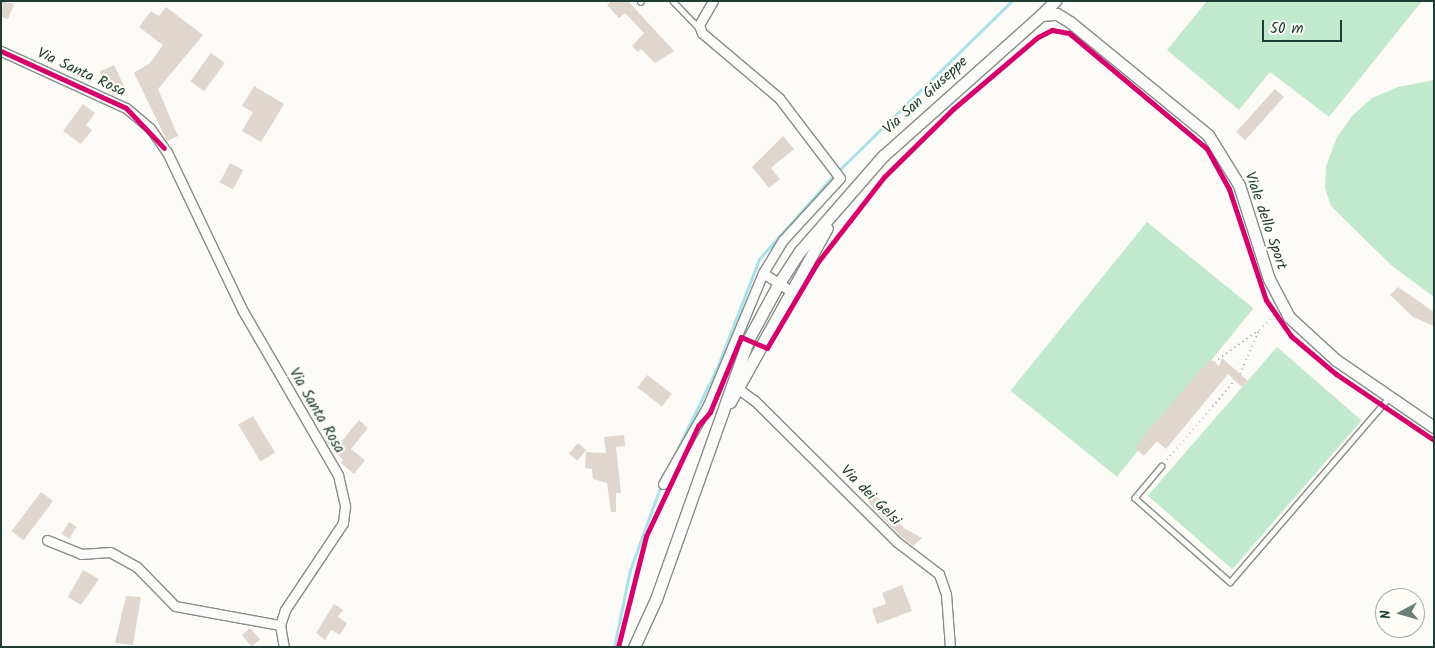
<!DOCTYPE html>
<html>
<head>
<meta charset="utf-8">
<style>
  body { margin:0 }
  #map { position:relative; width:1435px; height:648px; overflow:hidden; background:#fcfbf8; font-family:Kalam,sans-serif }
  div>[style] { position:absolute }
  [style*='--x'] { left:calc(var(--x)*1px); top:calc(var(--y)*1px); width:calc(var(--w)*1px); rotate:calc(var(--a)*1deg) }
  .green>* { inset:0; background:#c3e9cc; transform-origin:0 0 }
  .stream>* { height:3px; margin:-1.5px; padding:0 1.5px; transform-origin:1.5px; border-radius:1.5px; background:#abe2e9 }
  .building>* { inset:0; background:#dfd6ce; transform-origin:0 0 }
  .path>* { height:2px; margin-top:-1px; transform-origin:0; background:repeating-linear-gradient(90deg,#b5b8b6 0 1px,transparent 0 5px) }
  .roads { filter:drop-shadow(1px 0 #888d8a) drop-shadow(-1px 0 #888d8a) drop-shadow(0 1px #888d8a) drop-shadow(0 -1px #888d8a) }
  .lane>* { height:4.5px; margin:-2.25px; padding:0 2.25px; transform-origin:2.25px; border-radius:2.25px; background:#fbfbf9 }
  .street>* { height:9px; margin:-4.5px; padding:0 4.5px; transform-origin:4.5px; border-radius:4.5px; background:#fbfbf9 }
  .secondary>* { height:11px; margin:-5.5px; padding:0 5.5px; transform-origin:5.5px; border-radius:5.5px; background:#fbfbf9 }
  .cycleway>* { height:5px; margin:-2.5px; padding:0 2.5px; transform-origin:2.5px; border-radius:2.5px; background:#d6006c }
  span { translate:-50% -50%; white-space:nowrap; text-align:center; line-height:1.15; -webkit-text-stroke:4.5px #fdfcf7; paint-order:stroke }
  .street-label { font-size:15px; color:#1f3d34 }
  .frame { position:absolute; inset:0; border:2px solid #1f3d34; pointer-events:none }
  .north { position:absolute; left:1375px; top:588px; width:50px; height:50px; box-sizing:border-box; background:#fdfcf7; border:1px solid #a4b0a9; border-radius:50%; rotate:264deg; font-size:14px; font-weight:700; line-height:20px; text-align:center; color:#1f3d34 }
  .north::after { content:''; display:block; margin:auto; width:18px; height:22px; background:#6c8079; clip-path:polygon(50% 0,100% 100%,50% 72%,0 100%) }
  .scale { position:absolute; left:1262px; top:20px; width:80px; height:22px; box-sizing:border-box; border:2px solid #1f3d34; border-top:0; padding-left:6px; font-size:15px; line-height:18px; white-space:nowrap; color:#1f3d34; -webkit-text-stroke:4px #fdfcf7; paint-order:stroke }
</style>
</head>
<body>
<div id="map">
  <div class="green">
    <i style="clip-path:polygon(1207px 1px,1422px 1px,1329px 117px,1270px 72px,1239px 110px,1167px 50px)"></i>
    <i style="clip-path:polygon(1434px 80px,1434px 297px,1392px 266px,1331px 206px,1325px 188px,1326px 166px,1337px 137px,1352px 116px,1372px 98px,1398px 87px)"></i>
    <i style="left:1147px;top:222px;width:137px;height:217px;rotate:39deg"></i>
    <i style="left:1277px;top:347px;width:112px;height:197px;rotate:41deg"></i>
  </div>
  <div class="stream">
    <i style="--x:674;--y:456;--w:98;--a:-64"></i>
    <i style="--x:717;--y:368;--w:117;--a:-68.9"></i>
    <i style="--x:759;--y:259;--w:110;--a:-48.3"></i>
    <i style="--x:832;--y:177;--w:252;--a:-44.4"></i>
    <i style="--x:614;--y:647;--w:79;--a:-78.3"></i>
    <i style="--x:630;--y:570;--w:90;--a:-70"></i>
  </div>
  <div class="building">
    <i style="clip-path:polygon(1px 1px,14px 4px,8px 19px,1px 17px)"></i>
    <i style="clip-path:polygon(611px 1px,628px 1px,674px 51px,655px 63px,641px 49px,638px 52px,632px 46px,644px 33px,625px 13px,619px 18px,607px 5px)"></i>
    <i style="clip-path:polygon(166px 7px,203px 35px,158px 89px,178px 136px,167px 141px,134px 73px,150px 63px,163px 45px,139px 27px,151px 11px,159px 16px)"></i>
    <i style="left:211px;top:53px;width:17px;height:35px;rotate:36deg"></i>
    <i style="left:114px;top:65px;width:23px;height:16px;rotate:65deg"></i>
    <i style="clip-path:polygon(254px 86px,284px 104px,261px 142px,242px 131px,253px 112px,242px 106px)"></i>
    <i style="left:1275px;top:89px;width:12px;height:58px;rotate:42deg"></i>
    <i style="clip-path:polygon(83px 104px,95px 113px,86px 125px,92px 130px,81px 144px,63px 131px)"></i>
    <i style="clip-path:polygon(783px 136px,794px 149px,771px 168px,780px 179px,769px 188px,752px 167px)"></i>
    <i style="left:230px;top:163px;width:15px;height:22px;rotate:28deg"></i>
    <i style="clip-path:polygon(1398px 287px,1434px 312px,1434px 326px,1413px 317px,1390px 295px)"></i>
    <i style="clip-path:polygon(1222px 358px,1248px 381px,1242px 387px,1228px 374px,1166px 449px,1157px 441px,1144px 456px,1135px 448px,1147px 432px,1210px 359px,1219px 366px)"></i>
    <i style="left:647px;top:375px;width:31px;height:16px;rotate:37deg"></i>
    <i style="left:253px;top:416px;width:43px;height:17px;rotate:59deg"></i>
    <i style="clip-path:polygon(359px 420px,368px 428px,351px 449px,365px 460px,354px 474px,341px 463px,343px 460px,325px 441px,331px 433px,342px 441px)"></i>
    <i style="clip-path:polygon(624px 435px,625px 446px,616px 447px,621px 493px,616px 493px,616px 512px,611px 512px,607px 483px,593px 479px,592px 469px,585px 468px,586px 452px,606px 453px,604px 437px)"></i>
    <i style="left:578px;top:443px;width:11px;height:14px;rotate:41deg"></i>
    <i style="left:41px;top:492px;width:15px;height:49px;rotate:37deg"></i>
    <i style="clip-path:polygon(876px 496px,904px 528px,922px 538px,913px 546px,901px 537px,868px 502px)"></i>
    <i style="left:69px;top:522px;width:9px;height:14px;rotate:32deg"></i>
    <i style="clip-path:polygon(83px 570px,99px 579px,81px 605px,68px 597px)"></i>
    <i style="clip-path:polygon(902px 585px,912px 611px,877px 624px,872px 609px,886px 604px,882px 593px)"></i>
    <i style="clip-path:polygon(126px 596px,141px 597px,133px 645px,115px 643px)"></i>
    <i style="clip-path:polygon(334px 604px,343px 610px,338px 617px,347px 623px,340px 635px,331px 630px,325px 640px,316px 633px)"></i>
    <i style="left:250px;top:628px;width:15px;height:11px;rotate:48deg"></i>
  </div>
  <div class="path">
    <i style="--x:1214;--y:362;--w:55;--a:-35.4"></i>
    <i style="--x:1240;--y:374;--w:48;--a:-66.6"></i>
    <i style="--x:1259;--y:330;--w:22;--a:-43"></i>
    <i style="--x:1167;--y:460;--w:105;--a:-49.6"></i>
  </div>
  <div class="roads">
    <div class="lane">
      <i style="--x:673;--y:1;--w:37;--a:46"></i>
      <i style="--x:640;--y:2;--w:1;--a:-45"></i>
      <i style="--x:1162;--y:466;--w:42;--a:130.2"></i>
      <i style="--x:1135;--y:498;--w:127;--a:41.5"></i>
      <i style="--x:1230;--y:582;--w:244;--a:-49.3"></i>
    </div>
    <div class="street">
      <i style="--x:1;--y:51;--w:137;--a:24.5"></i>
      <i style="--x:126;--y:108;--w:31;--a:40"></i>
      <i style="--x:150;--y:128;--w:29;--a:55"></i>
      <i style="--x:167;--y:152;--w:176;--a:64.5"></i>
      <i style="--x:243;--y:311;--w:190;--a:59.9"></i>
      <i style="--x:338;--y:475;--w:32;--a:77"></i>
      <i style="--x:345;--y:506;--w:17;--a:97"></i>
      <i style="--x:343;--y:523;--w:105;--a:123.7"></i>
      <i style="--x:285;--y:610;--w:16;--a:108"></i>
      <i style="--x:280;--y:625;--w:22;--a:80"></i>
      <i style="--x:763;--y:273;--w:31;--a:33"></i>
      <i style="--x:733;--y:385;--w:26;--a:36"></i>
      <i style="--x:754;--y:400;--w:202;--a:44.8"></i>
      <i style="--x:897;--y:542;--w:53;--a:37.3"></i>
      <i style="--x:939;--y:574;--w:21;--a:71"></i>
      <i style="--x:946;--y:594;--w:53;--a:85.7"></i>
      <i style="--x:663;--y:484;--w:91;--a:-60.3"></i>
      <i style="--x:708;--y:405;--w:143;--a:-67.4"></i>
      <i style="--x:763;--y:273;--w:39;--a:-59"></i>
      <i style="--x:783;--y:240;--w:84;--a:-47.4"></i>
      <i style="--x:840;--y:178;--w:101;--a:-127.3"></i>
      <i style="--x:779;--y:98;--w:101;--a:-139.8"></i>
      <i style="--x:702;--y:33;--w:9;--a:-111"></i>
      <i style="--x:699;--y:25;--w:28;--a:-60"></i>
      <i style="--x:47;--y:540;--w:37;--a:22"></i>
      <i style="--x:81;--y:554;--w:29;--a:-4"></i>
      <i style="--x:110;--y:552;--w:31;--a:29"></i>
      <i style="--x:137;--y:567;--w:54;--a:45.7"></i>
      <i style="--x:175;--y:606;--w:107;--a:10.3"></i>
    </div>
    <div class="secondary">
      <i style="--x:1041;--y:15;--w:20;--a:-45"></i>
      <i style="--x:730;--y:402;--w:199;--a:-60.9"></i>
      <i style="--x:634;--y:647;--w:53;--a:-65.4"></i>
      <i style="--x:656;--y:599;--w:275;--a:-70.4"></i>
      <i style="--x:748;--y:340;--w:65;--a:-61.5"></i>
      <i style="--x:779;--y:283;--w:38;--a:-57"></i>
      <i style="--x:800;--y:251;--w:126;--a:-48.9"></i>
      <i style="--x:883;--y:156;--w:212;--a:-41.7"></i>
      <i style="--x:1041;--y:15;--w:16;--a:-4"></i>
      <i style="--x:1057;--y:14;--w:15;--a:32"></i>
      <i style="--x:1070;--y:22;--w:178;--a:39.3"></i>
      <i style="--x:1208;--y:135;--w:59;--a:58.2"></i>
      <i style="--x:1239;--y:185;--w:99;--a:72.3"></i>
      <i style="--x:1269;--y:279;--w:43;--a:62.2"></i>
      <i style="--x:1289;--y:317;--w:64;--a:42.5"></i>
      <i style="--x:1336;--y:360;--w:119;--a:34.4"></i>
    </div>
  </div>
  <div class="cycleway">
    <i style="--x:1;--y:51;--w:137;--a:24.5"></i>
    <i style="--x:126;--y:108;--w:55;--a:46.5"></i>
    <i style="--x:618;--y:647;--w:114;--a:-75.8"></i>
    <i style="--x:646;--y:536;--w:122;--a:-64.7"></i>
    <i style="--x:698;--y:426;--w:18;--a:-49"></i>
    <i style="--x:710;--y:412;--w:81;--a:-67.5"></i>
    <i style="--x:741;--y:337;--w:28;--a:23"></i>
    <i style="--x:767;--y:348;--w:99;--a:-59.5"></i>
    <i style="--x:817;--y:263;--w:109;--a:-52.1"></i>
    <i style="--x:884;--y:177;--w:97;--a:-44.6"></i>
    <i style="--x:953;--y:109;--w:111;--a:-40.3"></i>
    <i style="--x:1038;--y:37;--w:16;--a:-27"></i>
    <i style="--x:1052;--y:30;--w:17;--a:10"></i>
    <i style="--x:1069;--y:33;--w:180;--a:40"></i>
    <i style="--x:1207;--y:149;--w:46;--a:61.2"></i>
    <i style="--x:1229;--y:189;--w:117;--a:71.6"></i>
    <i style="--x:1266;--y:300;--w:44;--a:55.2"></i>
    <i style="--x:1291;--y:336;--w:59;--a:40.2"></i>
    <i style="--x:1336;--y:374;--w:118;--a:34"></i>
  </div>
  <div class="street-label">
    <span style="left:81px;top:73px;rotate:25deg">Via Santa Rosa</span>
    <span style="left:926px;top:96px;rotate:-42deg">Via San Giuseppe</span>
    <span style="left:1265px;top:221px;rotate:71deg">Viale dello Sport</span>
    <span style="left:316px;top:411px;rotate:60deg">Via Santa Rosa</span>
    <span style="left:870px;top:496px;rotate:45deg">Via dei Gelsi</span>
  </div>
  <div class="frame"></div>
  <div class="north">N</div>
  <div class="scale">50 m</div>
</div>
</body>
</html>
